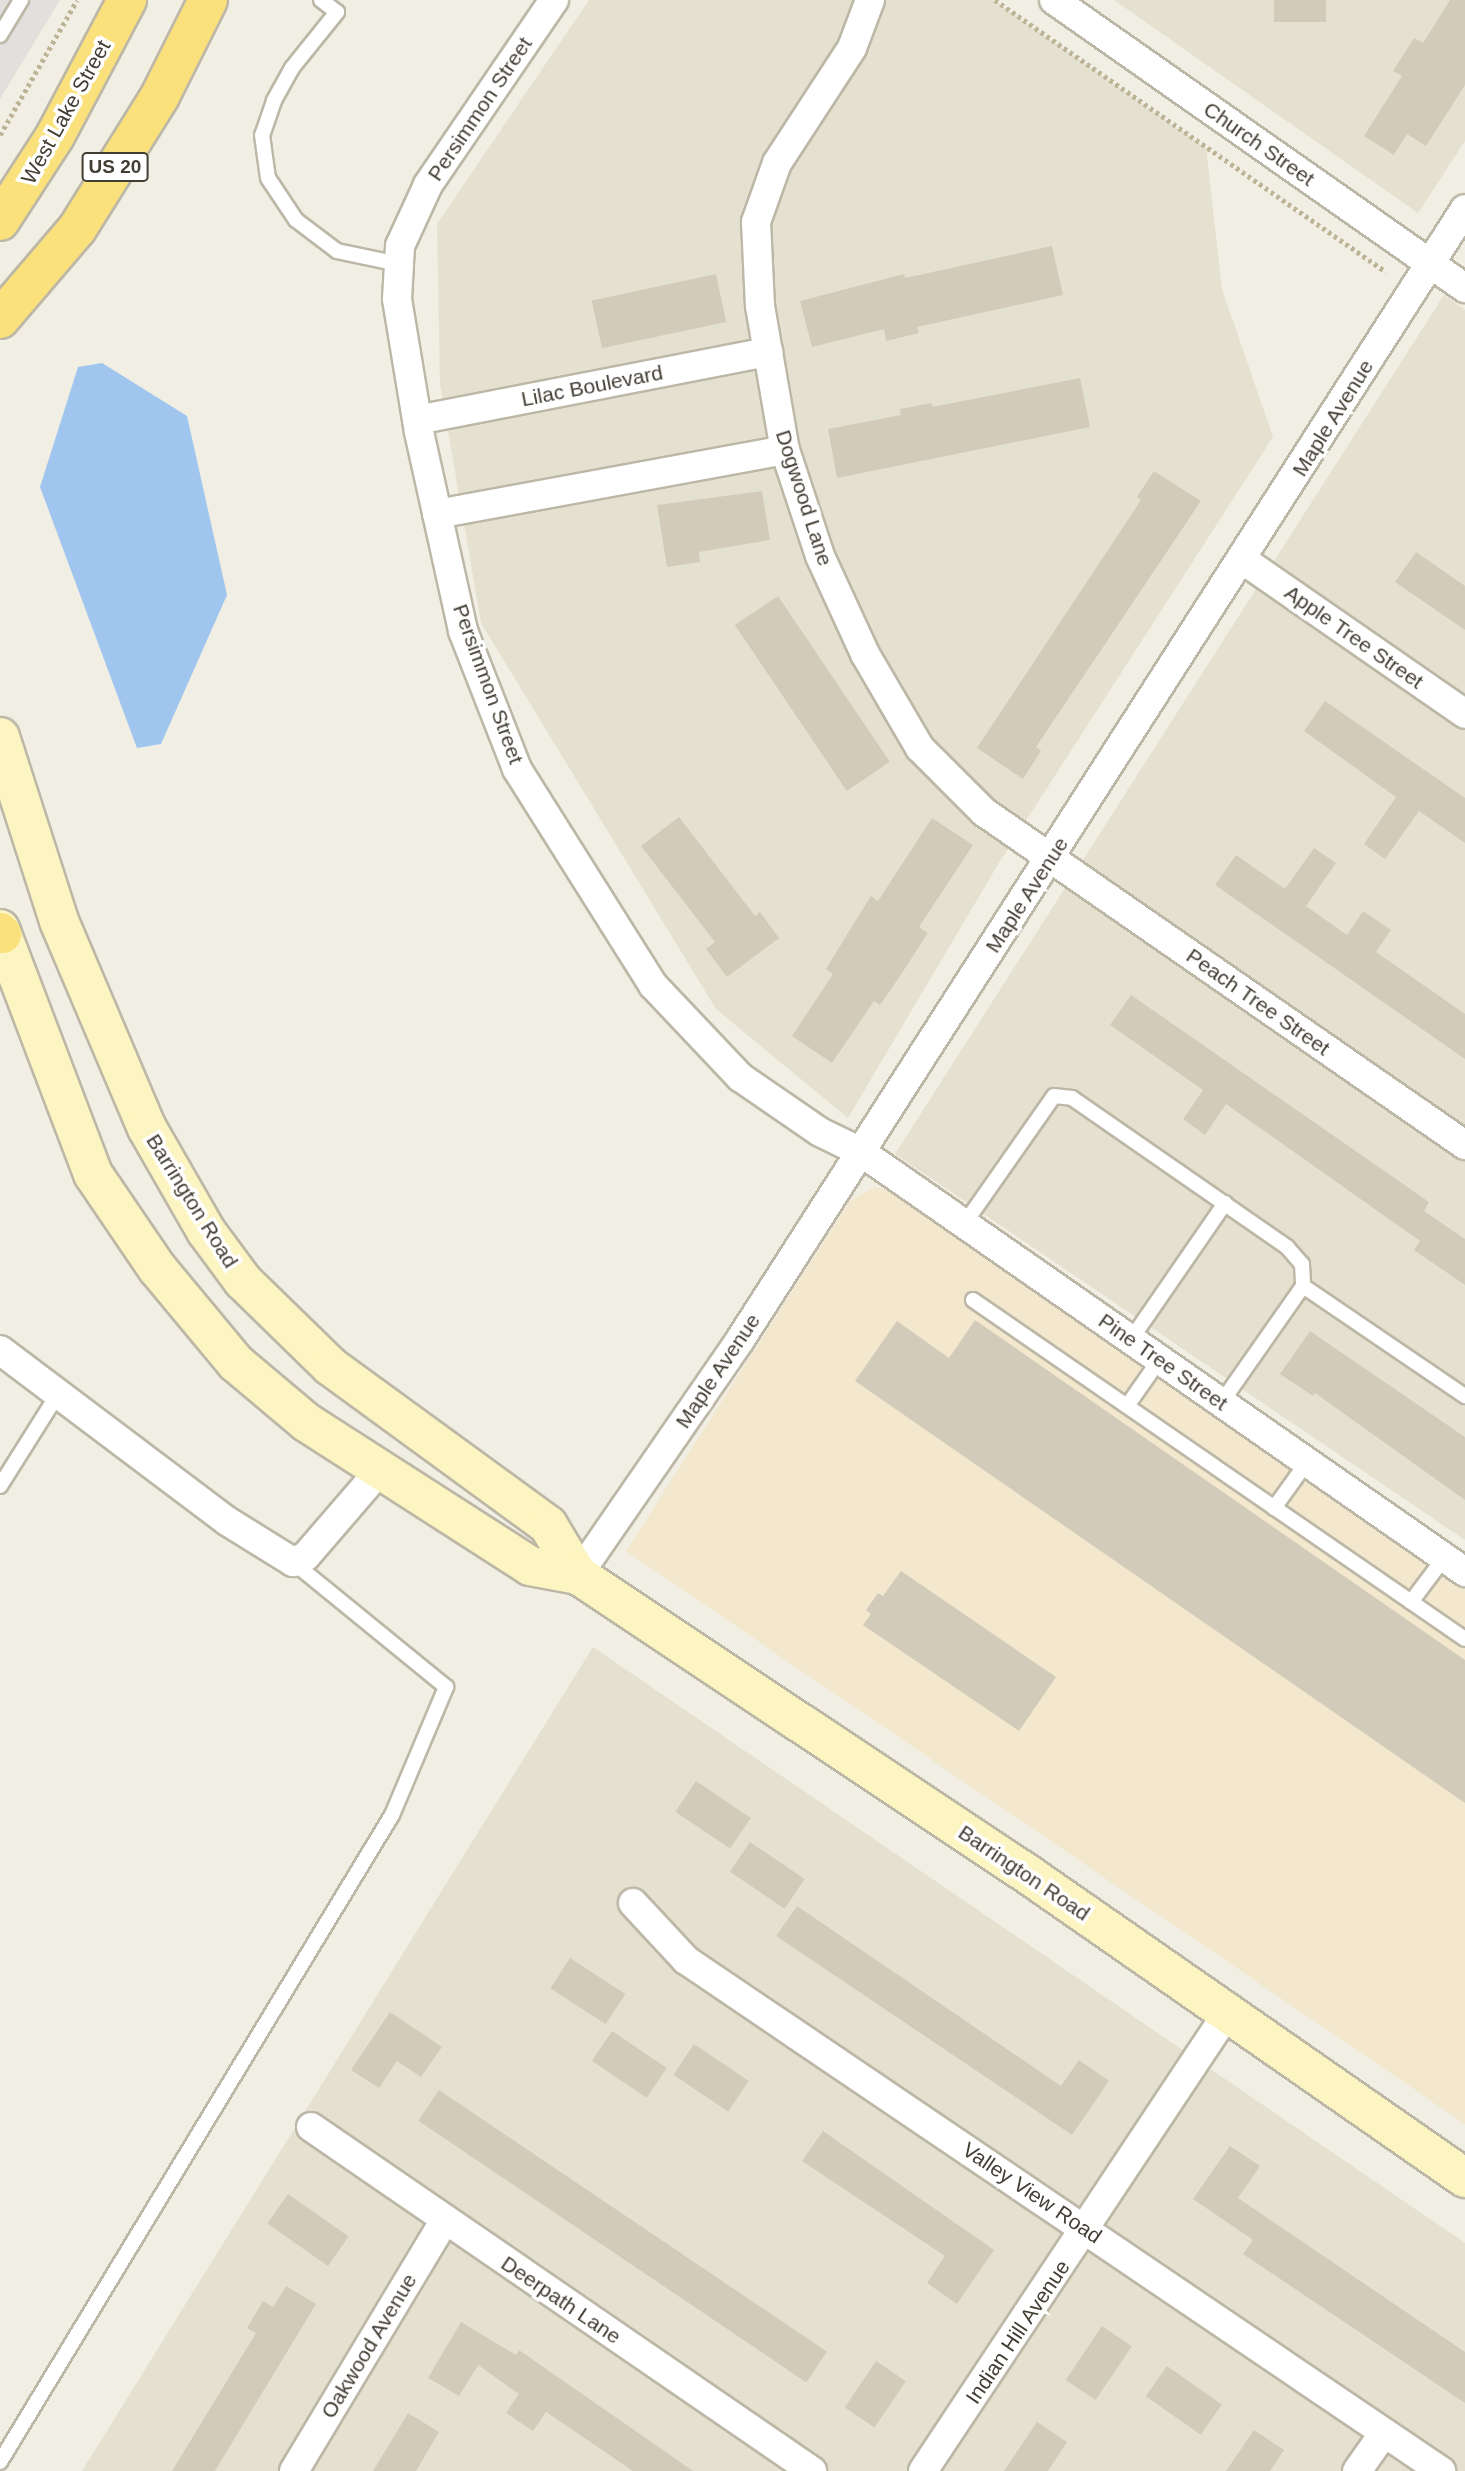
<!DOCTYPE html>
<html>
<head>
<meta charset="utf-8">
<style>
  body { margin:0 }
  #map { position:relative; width:1465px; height:2471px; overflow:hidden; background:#f1eee3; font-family:Arial,sans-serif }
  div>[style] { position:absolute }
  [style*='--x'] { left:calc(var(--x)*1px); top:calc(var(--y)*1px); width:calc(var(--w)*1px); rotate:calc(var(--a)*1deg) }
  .residential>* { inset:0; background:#e5e1d1 }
  .commercial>* { inset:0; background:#f3e8ce }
  .parking>* { inset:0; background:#e2e0dc }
  .water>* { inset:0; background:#a0c5ee }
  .building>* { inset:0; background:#d2cbb9; transform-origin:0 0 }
  .path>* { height:4.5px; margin-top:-2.25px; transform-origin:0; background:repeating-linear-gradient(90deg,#bdb498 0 3.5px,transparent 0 7px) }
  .roads { filter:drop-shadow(2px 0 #bcb7a6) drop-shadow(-2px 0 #bcb7a6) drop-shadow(0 2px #bcb7a6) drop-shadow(0 -2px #bcb7a6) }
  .service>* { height:14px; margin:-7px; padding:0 7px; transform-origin:7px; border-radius:7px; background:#fff }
  .minor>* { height:28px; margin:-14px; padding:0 14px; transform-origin:14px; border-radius:14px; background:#fff }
  .secondary>* { height:38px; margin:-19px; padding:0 19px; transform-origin:19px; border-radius:19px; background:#fdf5c1 }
  .trunk>* { height:38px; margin:-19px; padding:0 19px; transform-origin:19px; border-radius:19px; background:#fae17c }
  span { translate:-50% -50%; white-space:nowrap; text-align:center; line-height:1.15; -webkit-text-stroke:7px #fff; paint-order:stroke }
  .shield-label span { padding:2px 5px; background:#fff; border:2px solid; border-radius:5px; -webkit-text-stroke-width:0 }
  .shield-label { font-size:19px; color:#433e34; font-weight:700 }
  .street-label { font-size:21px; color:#433e34 }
</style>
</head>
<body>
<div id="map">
  <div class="residential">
    <i style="clip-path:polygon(589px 0,994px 0,1206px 148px,1222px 289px,1273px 437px,1000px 861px,848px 1118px,716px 1009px,481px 623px,440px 384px,437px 224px)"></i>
    <i style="clip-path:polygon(1114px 0,1465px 0,1465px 141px,1418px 213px)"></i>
    <i style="clip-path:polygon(1444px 295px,1465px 310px,1465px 1540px,895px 1154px)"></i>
    <i style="clip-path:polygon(593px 1647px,1465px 2243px,1465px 2471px,82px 2471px)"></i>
  </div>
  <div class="commercial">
    <i style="clip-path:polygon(874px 1187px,888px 1190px,1465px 1590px,1465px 2124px,626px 1551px,850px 1201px)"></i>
  </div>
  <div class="parking">
    <i style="clip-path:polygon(0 0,60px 0,0 99px)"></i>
  </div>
  <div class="water">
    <i style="clip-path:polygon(102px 363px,187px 416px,227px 595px,161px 744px,137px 748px,40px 487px,78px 367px)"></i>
  </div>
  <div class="building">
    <i style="left:1274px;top:0;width:52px;height:22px"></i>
    <i style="clip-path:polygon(1450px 0,1465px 0,1465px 85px,1426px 146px,1407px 134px,1394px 155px,1364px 136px,1402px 76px,1393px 71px,1414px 38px,1423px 43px)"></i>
    <i style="clip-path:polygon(1052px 246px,1063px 295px,917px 327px,919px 333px,886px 341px,884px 329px,812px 347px,800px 301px,904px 274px,905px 278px)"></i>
    <i style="left:716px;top:274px;width:49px;height:127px;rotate:78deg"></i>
    <i style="clip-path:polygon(1080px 378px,1090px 427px,837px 478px,828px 429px,901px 415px,900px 409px,932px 403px,932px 407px)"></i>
    <i style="clip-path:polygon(1154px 471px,1201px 501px,1036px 747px,1041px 751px,1023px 779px,977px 748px,1141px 500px,1137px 497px)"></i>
    <i style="clip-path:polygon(762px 491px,770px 540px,699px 552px,700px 562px,667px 567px,657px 505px)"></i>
    <i style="clip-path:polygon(1416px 552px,1465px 586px,1465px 630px,1395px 582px)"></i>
    <i style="left:778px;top:596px;width:200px;height:52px;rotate:56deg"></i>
    <i style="clip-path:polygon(1325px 701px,1465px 798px,1465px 843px,1419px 811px,1385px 859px,1364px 844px,1396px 797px,1304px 731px)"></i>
    <i style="clip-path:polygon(679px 817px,755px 916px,760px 912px,779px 938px,727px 977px,706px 949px,715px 942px,641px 846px)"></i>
    <i style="clip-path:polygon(932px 818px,973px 845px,919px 927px,928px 933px,898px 979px,880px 1005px,874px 1001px,832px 1063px,792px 1036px,833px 974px,826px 969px,854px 923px,871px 896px,878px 901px)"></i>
    <i style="clip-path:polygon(1314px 848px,1336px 863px,1306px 906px,1347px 935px,1363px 911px,1391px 930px,1376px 952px,1465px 1014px,1465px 1059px,1215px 885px,1236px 855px,1285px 889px)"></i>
    <i style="clip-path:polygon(1131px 995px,1429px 1202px,1424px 1211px,1465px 1239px,1465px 1285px,1414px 1250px,1420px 1241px,1226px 1104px,1205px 1135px,1183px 1119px,1203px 1090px,1110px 1025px)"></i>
    <i style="clip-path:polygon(975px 1320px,1465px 1660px,1465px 1803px,855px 1381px,897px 1321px,949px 1358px)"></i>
    <i style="clip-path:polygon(1310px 1331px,1465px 1437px,1465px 1500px,1315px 1393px,1313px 1396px,1280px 1374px)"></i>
    <i style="clip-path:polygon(901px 1571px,1056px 1677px,1019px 1731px,863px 1625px,871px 1614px,866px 1610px,878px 1593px,883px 1596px)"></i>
    <i style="left:696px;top:1781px;width:66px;height:37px;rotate:34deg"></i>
    <i style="left:750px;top:1842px;width:66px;height:36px;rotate:34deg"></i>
    <i style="clip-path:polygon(797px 1906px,1061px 2086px,1079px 2060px,1109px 2081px,1072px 2135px,776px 1936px)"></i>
    <i style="left:570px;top:1958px;width:66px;height:36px;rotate:33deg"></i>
    <i style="clip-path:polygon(390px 2012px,442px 2047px,421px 2077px,397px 2061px,379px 2088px,351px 2070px)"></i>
    <i style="left:612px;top:2031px;width:66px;height:36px;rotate:34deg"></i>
    <i style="left:694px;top:2044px;width:66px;height:37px;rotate:34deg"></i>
    <i style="left:439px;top:2090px;width:468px;height:37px;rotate:34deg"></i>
    <i style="clip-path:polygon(823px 2131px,994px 2250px,957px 2304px,927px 2283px,945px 2256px,802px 2161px)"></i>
    <i style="clip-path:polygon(1230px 2146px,1260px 2166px,1238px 2198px,1465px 2352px,1465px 2403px,1243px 2254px,1253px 2240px,1193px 2199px)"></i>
    <i style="left:288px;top:2194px;width:74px;height:36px;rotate:35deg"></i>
    <i style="clip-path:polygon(286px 2286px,316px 2304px,215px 2471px,172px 2471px,256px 2333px,247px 2328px,263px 2301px,273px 2307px)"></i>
    <i style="clip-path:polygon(461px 2322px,516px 2355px,519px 2350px,693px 2471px,633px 2471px,546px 2412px,533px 2431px,506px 2413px,519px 2394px,478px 2365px,459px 2396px,428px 2378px)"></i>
    <i style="left:1102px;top:2326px;width:36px;height:65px;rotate:34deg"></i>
    <i style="left:876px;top:2361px;width:36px;height:56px;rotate:34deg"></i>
    <i style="left:1167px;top:2366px;width:67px;height:37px;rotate:35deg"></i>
    <i style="clip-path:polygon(408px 2413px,439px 2432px,416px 2471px,373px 2471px)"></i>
    <i style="clip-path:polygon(1037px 2422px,1067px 2442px,1048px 2471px,1004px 2471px)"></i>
    <i style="clip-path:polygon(1254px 2430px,1284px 2450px,1270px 2471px,1226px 2471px)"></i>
  </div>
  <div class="path">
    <i style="--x:995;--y:0;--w:476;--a:34.8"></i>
    <i style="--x:0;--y:135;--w:155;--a:-60.3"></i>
  </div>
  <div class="roads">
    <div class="service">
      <i style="--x:321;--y:0;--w:20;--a:37"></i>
      <i style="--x:337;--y:12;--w:72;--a:128.8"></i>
      <i style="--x:292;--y:68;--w:38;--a:119"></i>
      <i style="--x:274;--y:101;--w:36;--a:109"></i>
      <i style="--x:262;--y:135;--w:43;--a:82.1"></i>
      <i style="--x:268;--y:178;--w:50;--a:56.3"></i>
      <i style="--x:296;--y:220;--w:51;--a:37.1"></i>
      <i style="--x:337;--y:251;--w:63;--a:11.8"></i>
      <i style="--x:0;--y:35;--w:41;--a:-59"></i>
      <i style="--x:965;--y:1223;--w:155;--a:-55"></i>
      <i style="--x:1054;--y:1096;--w:18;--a:6"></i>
      <i style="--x:1072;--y:1098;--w:262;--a:34.7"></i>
      <i style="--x:1287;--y:1247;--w:23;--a:49"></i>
      <i style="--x:1302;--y:1264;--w:22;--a:87"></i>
      <i style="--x:1303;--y:1286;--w:143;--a:125"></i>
      <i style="--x:1303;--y:1286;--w:196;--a:34.2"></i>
      <i style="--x:973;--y:1300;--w:597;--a:34.57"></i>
      <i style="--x:1132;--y:1338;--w:164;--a:-55.4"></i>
      <i style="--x:1127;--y:1406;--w:57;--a:-54.9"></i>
      <i style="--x:0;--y:1486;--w:109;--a:-57.8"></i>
      <i style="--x:1274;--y:1508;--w:57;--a:-54.3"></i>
      <i style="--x:1411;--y:1602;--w:55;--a:-53.1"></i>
      <i style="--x:0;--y:2462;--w:756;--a:-58.79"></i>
      <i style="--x:392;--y:1815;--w:139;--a:-67.1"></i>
      <i style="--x:446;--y:1687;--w:198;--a:-140.8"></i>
    </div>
    <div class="minor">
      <i style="--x:554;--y:0;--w:224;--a:124.3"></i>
      <i style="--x:428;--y:185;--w:67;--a:114.7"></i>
      <i style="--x:400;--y:246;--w:53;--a:93.2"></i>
      <i style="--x:397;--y:299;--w:135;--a:80.6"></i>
      <i style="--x:419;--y:432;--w:204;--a:77.5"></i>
      <i style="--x:463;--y:631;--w:148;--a:68.6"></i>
      <i style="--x:517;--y:769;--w:255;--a:57.8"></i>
      <i style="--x:653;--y:985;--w:127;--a:46.6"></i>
      <i style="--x:740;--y:1077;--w:97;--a:34.5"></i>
      <i style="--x:820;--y:1132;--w:46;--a:26"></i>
      <i style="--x:861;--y:1152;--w:736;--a:34.81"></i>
      <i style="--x:870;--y:0;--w:51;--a:110.6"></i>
      <i style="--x:852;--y:48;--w:137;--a:123.1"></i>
      <i style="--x:777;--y:163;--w:63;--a:109.6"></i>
      <i style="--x:756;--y:222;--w:84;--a:87.3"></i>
      <i style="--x:760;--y:306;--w:146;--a:80.2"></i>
      <i style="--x:785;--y:450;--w:112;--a:71.7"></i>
      <i style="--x:820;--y:556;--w:108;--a:65.3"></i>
      <i style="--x:865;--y:654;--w:109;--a:59.7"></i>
      <i style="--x:920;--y:748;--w:91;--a:45"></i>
      <i style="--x:984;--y:812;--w:585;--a:34.7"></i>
      <i style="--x:1054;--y:0;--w:502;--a:35.02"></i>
      <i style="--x:417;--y:420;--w:358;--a:-11"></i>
      <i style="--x:437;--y:514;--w:354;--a:-10.4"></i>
      <i style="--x:1243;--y:560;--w:270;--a:34.7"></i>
      <i style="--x:0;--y:1350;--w:284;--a:37"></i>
      <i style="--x:227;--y:1521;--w:78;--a:31.8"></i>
      <i style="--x:293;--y:1562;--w:14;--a:-25"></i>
      <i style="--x:306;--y:1556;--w:112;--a:-49.3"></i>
      <i style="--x:578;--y:1575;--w:285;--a:-55.4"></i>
      <i style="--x:740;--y:1340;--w:1343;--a:-57.34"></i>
      <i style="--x:633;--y:1903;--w:78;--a:47.1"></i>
      <i style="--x:686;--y:1960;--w:912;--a:34.09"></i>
      <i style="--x:311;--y:2127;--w:608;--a:34.47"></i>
      <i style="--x:294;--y:2471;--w:293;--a:-59"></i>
      <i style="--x:923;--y:2471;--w:547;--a:-56.4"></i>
      <i style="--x:1357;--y:2471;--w:47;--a:-54.6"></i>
    </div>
    <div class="secondary">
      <i style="--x:0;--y:737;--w:193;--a:72.2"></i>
      <i style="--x:59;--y:921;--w:225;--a:67"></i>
      <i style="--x:147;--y:1128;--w:119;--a:60.2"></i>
      <i style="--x:206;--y:1231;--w:62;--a:53.5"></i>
      <i style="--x:243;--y:1281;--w:122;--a:44.3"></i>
      <i style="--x:330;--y:1366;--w:270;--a:36.1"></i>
      <i style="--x:548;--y:1525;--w:58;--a:59"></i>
      <i style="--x:0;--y:929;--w:262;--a:69.2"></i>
      <i style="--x:93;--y:1174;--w:114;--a:55.8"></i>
      <i style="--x:157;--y:1268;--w:124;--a:50.3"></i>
      <i style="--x:236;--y:1363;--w:92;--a:40.1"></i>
      <i style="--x:306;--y:1422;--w:266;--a:32.7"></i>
      <i style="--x:530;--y:1566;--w:49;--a:10.6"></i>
      <i style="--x:578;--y:1575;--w:542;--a:33.63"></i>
      <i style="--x:1029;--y:1875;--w:531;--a:34.8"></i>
    </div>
    <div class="trunk">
      <i style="--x:0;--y:221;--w:101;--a:-57.1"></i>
      <i style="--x:55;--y:136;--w:154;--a:-62.1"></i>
      <i style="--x:0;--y:319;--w:118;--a:-49.5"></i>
      <i style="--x:77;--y:229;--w:157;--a:-58"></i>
      <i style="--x:160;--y:96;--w:107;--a:-63.4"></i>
      <i style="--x:0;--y:932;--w:3;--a:45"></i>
    </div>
  </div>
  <div class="shield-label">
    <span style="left:115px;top:167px">US 20</span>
  </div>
  <div class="street-label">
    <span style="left:480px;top:109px;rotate:-56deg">Persimmon Street</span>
    <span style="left:66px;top:112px;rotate:-61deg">West Lake Street</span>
    <span style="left:1259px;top:144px;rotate:35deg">Church Street</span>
    <span style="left:592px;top:386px;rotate:-11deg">Lilac Boulevard</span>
    <span style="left:1333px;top:418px;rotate:-58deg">Maple Avenue</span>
    <span style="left:804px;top:498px;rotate:72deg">Dogwood Lane</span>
    <span style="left:1354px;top:637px;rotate:35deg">Apple Tree Street</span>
    <span style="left:488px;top:684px;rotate:70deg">Persimmon Street</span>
    <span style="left:1027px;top:895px;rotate:-57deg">Maple Avenue</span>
    <span style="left:1258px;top:1002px;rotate:35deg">Peach Tree Street</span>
    <span style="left:192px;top:1201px;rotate:58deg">Barrington Road</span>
    <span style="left:1163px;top:1362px;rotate:35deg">Pine Tree Street</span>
    <span style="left:718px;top:1371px;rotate:-56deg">Maple Avenue</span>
    <span style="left:1024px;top:1873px;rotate:34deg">Barrington Road</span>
    <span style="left:1032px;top:2193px;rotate:34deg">Valley View Road</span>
    <span style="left:561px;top:2300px;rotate:34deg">Deerpath Lane</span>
    <span style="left:1018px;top:2332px;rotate:-56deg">Indian Hill Avenue</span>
    <span style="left:369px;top:2346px;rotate:-59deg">Oakwood Avenue</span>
  </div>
</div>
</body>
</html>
